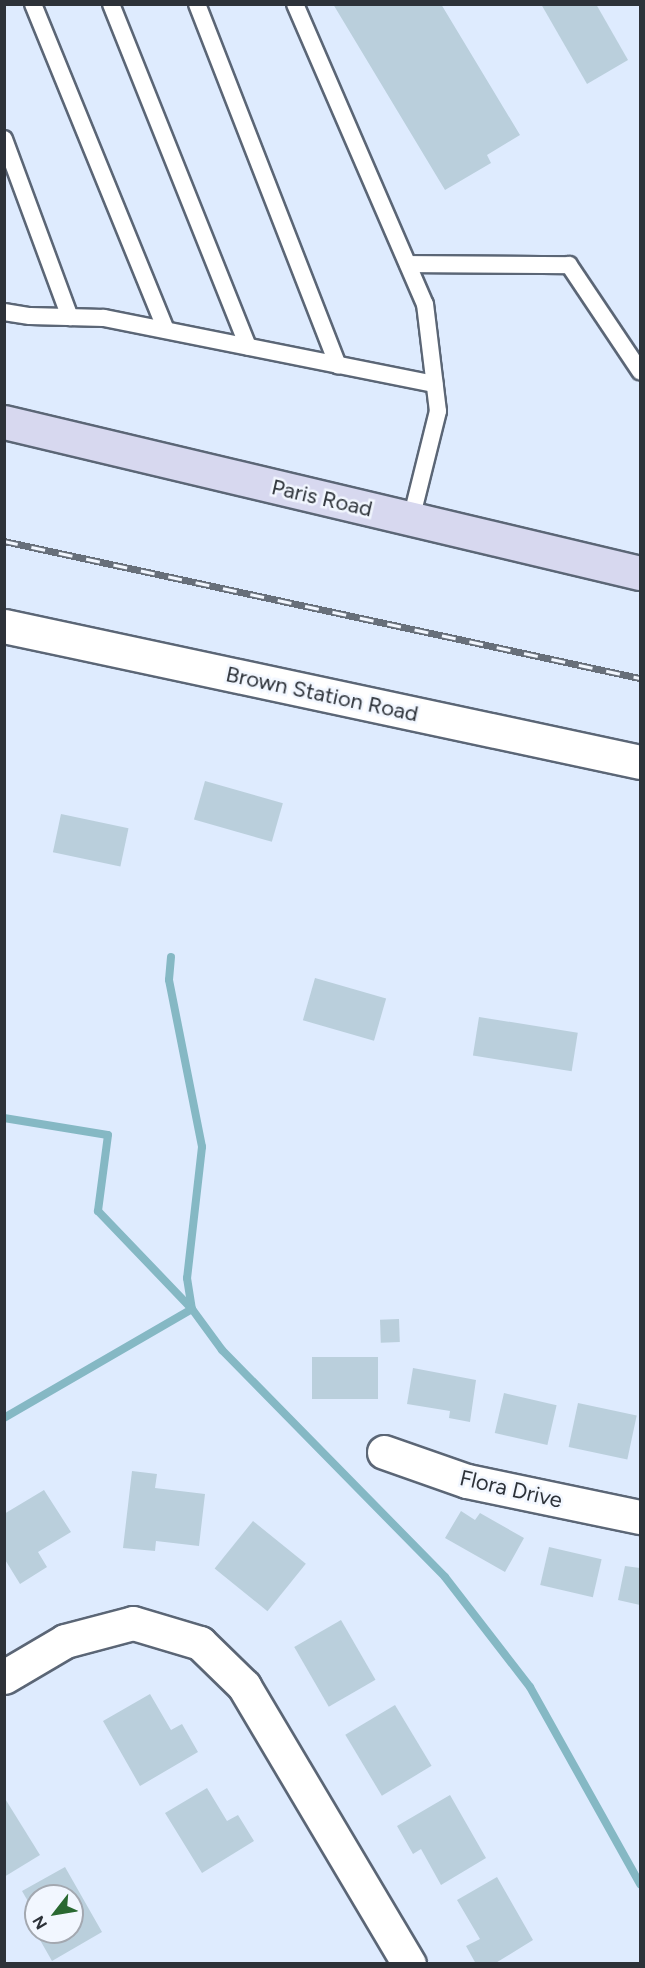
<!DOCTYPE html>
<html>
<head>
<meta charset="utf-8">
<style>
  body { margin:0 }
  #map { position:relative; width:645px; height:1968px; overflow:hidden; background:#deebfe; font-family:Figtree,sans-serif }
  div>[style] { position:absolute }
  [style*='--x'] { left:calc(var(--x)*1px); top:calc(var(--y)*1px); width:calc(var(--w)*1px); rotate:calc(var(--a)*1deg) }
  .stream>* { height:8px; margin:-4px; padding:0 4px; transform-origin:4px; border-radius:4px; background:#85b8c4 }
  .building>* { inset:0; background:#bacfdc; transform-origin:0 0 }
  .roads { filter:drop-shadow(2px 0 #5b6676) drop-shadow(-2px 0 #5b6676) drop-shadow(0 2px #5b6676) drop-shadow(0 -2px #5b6676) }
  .service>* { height:16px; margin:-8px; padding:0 8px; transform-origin:8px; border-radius:8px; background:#fff }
  .minor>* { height:33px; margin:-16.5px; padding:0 16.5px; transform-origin:16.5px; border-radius:16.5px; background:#fff }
  .secondary>* { height:33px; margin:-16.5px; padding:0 16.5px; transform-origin:16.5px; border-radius:16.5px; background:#d7d8ef }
  .rail>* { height:7px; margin-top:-3.5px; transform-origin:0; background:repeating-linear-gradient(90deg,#f2f7ff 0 14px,#676f7a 0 28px); box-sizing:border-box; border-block:2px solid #676f7a }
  span { translate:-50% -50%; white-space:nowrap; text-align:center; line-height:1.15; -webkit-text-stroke:5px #f2f7ff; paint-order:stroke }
  .street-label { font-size:22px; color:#2d3239 }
  .frame { position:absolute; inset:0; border:6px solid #2d3239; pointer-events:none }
  .north { position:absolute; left:24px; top:1884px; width:60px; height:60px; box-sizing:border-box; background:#f2f7ff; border:2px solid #a3a8b0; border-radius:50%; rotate:239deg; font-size:16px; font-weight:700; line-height:24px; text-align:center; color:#2d3239 }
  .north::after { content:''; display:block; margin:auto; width:21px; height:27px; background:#296831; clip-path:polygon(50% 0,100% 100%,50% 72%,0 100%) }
</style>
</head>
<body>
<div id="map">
  <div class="stream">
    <i style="--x:171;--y:957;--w:23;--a:95"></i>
    <i style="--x:169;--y:980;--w:170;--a:78.8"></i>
    <i style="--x:202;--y:1147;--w:132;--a:96.5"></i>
    <i style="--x:187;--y:1278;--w:31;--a:81"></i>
    <i style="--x:192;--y:1309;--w:51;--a:53.8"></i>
    <i style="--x:222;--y:1350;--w:318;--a:45.5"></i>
    <i style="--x:445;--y:1577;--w:139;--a:52.3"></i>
    <i style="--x:530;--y:1687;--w:226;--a:60.8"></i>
    <i style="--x:4;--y:1118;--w:105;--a:9.3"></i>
    <i style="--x:108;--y:1135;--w:77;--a:97.5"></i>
    <i style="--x:98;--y:1211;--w:136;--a:46.2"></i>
    <i style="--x:192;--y:1309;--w:217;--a:149.9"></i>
  </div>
  <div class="building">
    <i style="clip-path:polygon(333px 4px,441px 4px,520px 135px,487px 155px,491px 163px,445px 190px)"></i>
    <i style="clip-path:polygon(541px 4px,596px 4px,628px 60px,587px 84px)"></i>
    <i style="left:205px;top:781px;width:81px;height:40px;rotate:16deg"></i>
    <i style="left:61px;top:814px;width:69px;height:39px;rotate:12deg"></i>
    <i style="left:315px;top:978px;width:74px;height:44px;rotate:16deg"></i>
    <i style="left:479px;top:1017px;width:100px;height:39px;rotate:9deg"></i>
    <i style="left:399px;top:1319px;width:23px;height:19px;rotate:88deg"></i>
    <i style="left:312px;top:1357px;width:66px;height:42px"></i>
    <i style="clip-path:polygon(413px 1368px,476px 1380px,470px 1422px,449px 1418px,450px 1411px,407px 1404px)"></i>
    <i style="left:504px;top:1393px;width:54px;height:41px;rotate:13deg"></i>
    <i style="left:578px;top:1403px;width:60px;height:45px;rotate:12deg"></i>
    <i style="clip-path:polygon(132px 1471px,157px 1474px,155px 1488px,205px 1494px,199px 1546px,156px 1541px,155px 1551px,123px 1548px)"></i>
    <i style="clip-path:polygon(44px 1490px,71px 1532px,38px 1552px,47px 1567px,20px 1584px,4px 1558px,4px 1514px)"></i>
    <i style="clip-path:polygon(461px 1511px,475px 1520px,480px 1513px,524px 1538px,505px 1572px,445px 1538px)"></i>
    <i style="left:253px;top:1521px;width:68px;height:61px;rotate:39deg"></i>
    <i style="left:549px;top:1547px;width:54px;height:39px;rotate:13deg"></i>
    <i style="clip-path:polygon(625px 1566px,640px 1568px,640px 1605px,618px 1600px)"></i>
    <i style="left:341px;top:1620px;width:69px;height:54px;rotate:60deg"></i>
    <i style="clip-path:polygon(150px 1694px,171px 1730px,182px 1724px,198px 1752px,140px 1786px,103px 1721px)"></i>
    <i style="left:395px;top:1705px;width:71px;height:58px;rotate:59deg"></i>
    <i style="clip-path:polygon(207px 1788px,227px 1821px,238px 1815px,254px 1841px,202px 1873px,165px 1813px)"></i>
    <i style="clip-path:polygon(450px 1795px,486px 1858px,441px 1885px,421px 1849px,413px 1854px,397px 1826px)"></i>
    <i style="clip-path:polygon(4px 1797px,40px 1855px,4px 1877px)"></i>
    <i style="clip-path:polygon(65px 1867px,102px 1932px,52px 1961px,36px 1933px,72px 1932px,72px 1896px,36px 1896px,36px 1915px,22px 1891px)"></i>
    <i style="clip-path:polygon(497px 1877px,533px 1940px,494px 1964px,476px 1964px,466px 1946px,480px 1939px,457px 1900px)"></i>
  </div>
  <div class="roads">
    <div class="service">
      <i style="--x:33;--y:4;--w:352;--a:67.8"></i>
      <i style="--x:111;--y:4;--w:369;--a:68.2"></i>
      <i style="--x:197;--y:4;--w:388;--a:68.7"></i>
      <i style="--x:295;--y:4;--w:327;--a:66.6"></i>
      <i style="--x:425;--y:304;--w:108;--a:83.1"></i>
      <i style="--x:438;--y:411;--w:111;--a:104"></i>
      <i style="--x:4;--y:139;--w:190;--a:69.7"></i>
      <i style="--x:408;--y:264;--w:161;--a:0.4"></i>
      <i style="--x:569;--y:265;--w:128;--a:56.2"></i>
      <i style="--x:4;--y:312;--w:26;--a:9"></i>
      <i style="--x:30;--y:316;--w:74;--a:1.5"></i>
      <i style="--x:104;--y:318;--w:337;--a:11.3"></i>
    </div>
    <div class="minor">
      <i style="--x:4;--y:626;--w:650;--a:12.07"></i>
      <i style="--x:384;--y:1452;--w:88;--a:19.3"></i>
      <i style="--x:467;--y:1481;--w:177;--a:11.8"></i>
      <i style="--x:4;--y:1677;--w:71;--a:-30.5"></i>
      <i style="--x:65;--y:1641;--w:70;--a:-14.8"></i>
      <i style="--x:133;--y:1623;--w:70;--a:16.6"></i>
      <i style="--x:200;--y:1643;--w:62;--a:44.3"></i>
      <i style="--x:244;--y:1686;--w:323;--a:59.3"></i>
    </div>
    <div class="secondary">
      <i style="--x:4;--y:422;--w:654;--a:13.36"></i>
    </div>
  </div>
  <div class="rail">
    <i style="--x:4;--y:541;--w:651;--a:12.16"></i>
  </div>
  <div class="street-label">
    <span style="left:322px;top:498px;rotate:13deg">Paris Road</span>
    <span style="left:322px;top:694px;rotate:12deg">Brown Station Road</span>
    <span style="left:511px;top:1489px;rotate:13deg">Flora Drive</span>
  </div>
  <div class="frame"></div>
  <div class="north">N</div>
</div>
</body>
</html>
